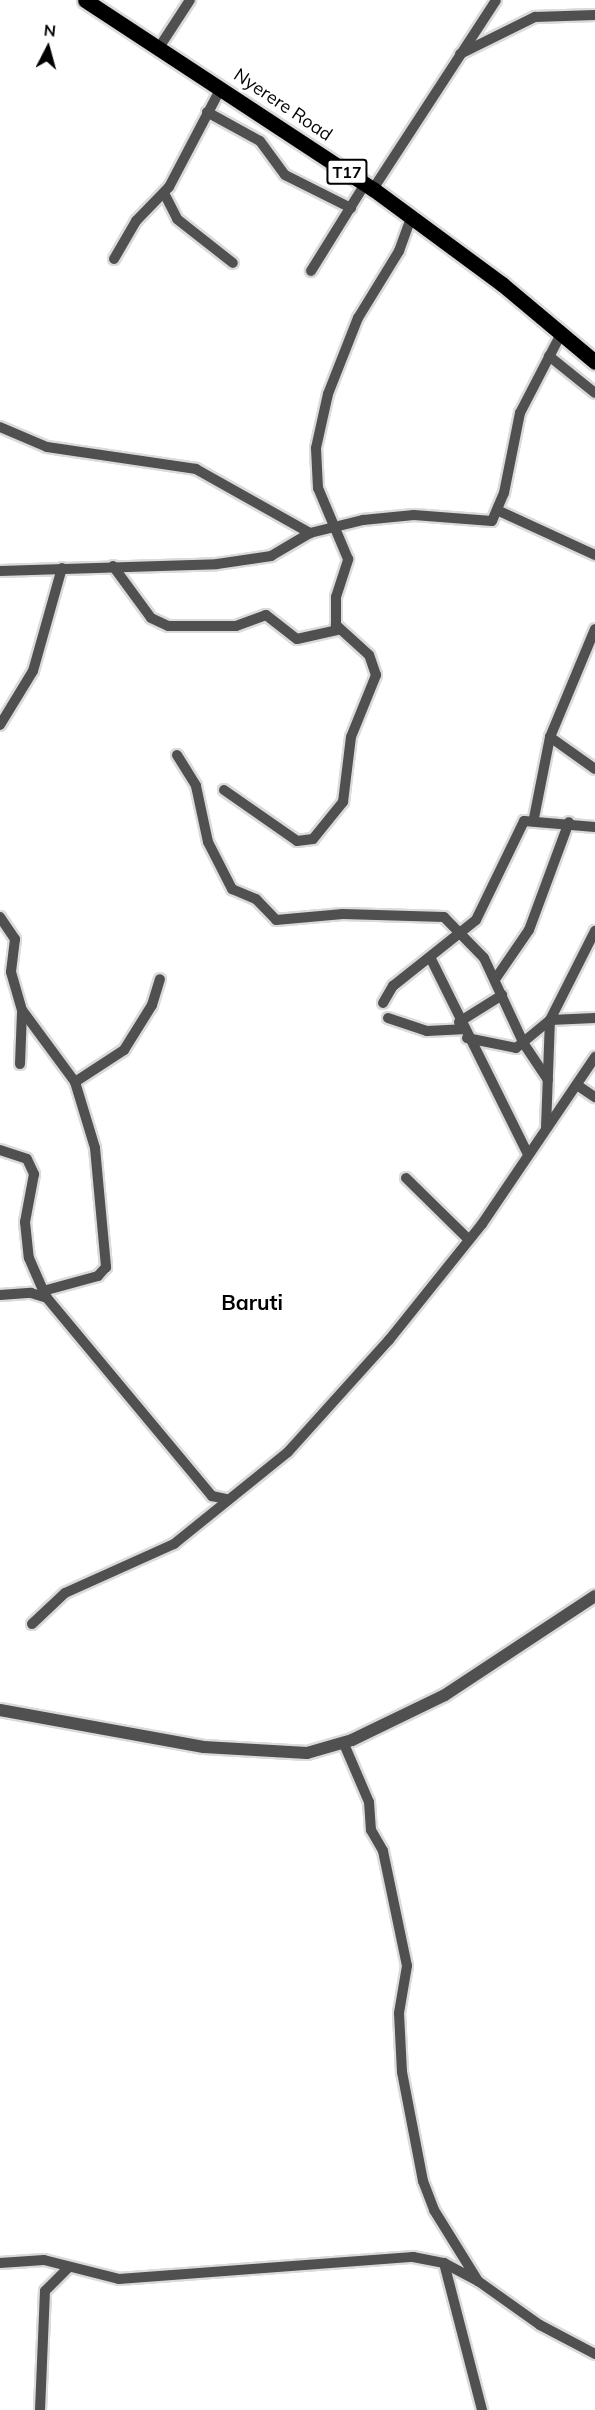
<!DOCTYPE html>
<html>
<head>
<meta charset="utf-8">
<style>
  body { margin:0 }
  #map { position:relative; width:595px; height:2410px; overflow:hidden; background:#fff; font-family:Mulish,sans-serif }
  div>[style] { position:absolute }
  [style*='--x'] { left:calc(var(--x)*1px); top:calc(var(--y)*1px); width:calc(var(--w)*1px); rotate:calc(var(--a)*1deg) }
  .roads { filter:drop-shadow(2px 0 #dbdbdb) drop-shadow(-2px 0 #dbdbdb) drop-shadow(0 2px #dbdbdb) drop-shadow(0 -2px #dbdbdb) }
  .minor>* { height:10px; margin:-5px; padding:0 5px; transform-origin:5px; border-radius:5px; background:#505050 }
  .tertiary>* { height:12px; margin:-6px; padding:0 6px; transform-origin:6px; border-radius:6px; background:#505050 }
  .primary>* { height:15px; margin:-7.5px; padding:0 7.5px; transform-origin:7.5px; border-radius:7.5px; background:#000 }
  span { translate:-50% -50%; white-space:nowrap; text-align:center; line-height:1.15; -webkit-text-stroke:6px #fff; paint-order:stroke }
  .shield-label span { padding:2px 4px; background:#fff; border:2px solid; border-radius:4px; -webkit-text-stroke-width:0 }
  .shield-label { font-size:16px; color:#000; font-weight:700 }
  .street-label { font-size:18px; color:#000 }
  .quarter-label { font-size:21px; color:#000; font-weight:700 }
  .north { position:absolute; left:18px; top:18px; width:60px; height:60px; -webkit-text-stroke:4px #fff; paint-order:stroke; rotate:6deg; font-size:16px; font-weight:700; line-height:24px; text-align:center; color:#000 }
  .north::after { content:''; display:block; margin:auto; width:21px; height:27px; background:#000; clip-path:polygon(50% 0,100% 100%,50% 72%,0 100%) }
</style>
</head>
<body>
<div id="map">
  <div class="roads">
    <div class="minor">
      <i style="--x:160;--y:46;--w:55;--a:-56.9"></i>
      <i style="--x:460;--y:54;--w:84;--a:-26.3"></i>
      <i style="--x:535;--y:17;--w:60;--a:-1.9"></i>
      <i style="--x:207;--y:112;--w:60;--a:28.7"></i>
      <i style="--x:260;--y:141;--w:42;--a:53.7"></i>
      <i style="--x:285;--y:175;--w:74;--a:26.6"></i>
      <i style="--x:373;--y:189;--w:225;--a:-56.9"></i>
      <i style="--x:164;--y:193;--w:29;--a:63"></i>
      <i style="--x:177;--y:219;--w:71;--a:38.2"></i>
      <i style="--x:114;--y:259;--w:44;--a:-59.9"></i>
      <i style="--x:136;--y:221;--w:47;--a:-45.9"></i>
      <i style="--x:169;--y:187;--w:112;--a:-62.3"></i>
      <i style="--x:311;--y:271;--w:102;--a:-58.2"></i>
      <i style="--x:549;--y:356;--w:59;--a:38.8"></i>
      <i style="--x:0;--y:427;--w:51;--a:23.1"></i>
      <i style="--x:47;--y:447;--w:151;--a:8.4"></i>
      <i style="--x:196;--y:469;--w:131;--a:29.3"></i>
      <i style="--x:499;--y:511;--w:106;--a:24.6"></i>
      <i style="--x:113;--y:566;--w:64;--a:53.8"></i>
      <i style="--x:151;--y:618;--w:19;--a:25"></i>
      <i style="--x:168;--y:626;--w:68;--a:0"></i>
      <i style="--x:236;--y:626;--w:32;--a:-20"></i>
      <i style="--x:266;--y:615;--w:39;--a:38"></i>
      <i style="--x:297;--y:639;--w:42;--a:-12.4"></i>
      <i style="--x:0;--y:571;--w:217;--a:-1.8"></i>
      <i style="--x:217;--y:564;--w:55;--a:-8.4"></i>
      <i style="--x:271;--y:556;--w:45;--a:-30.5"></i>
      <i style="--x:310;--y:533;--w:55;--a:-13.8"></i>
      <i style="--x:363;--y:520;--w:51;--a:-5.6"></i>
      <i style="--x:414;--y:515;--w:78;--a:4.4"></i>
      <i style="--x:492;--y:521;--w:30;--a:-67"></i>
      <i style="--x:504;--y:493;--w:82;--a:-78.7"></i>
      <i style="--x:520;--y:413;--w:89;--a:-62.6"></i>
      <i style="--x:595;--y:629;--w:117;--a:112.6"></i>
      <i style="--x:550;--y:737;--w:55;--a:35.4"></i>
      <i style="--x:0;--y:725;--w:63;--a:-58.6"></i>
      <i style="--x:33;--y:671;--w:107;--a:-74.3"></i>
      <i style="--x:177;--y:755;--w:36;--a:58"></i>
      <i style="--x:196;--y:786;--w:57;--a:77.9"></i>
      <i style="--x:208;--y:842;--w:53;--a:62.9"></i>
      <i style="--x:232;--y:889;--w:26;--a:23"></i>
      <i style="--x:256;--y:899;--w:29;--a:46"></i>
      <i style="--x:276;--y:920;--w:67;--a:-5.1"></i>
      <i style="--x:343;--y:914;--w:101;--a:1.7"></i>
      <i style="--x:444;--y:917;--w:57;--a:45.7"></i>
      <i style="--x:484;--y:958;--w:95;--a:65.1"></i>
      <i style="--x:524;--y:1044;--w:43;--a:56.3"></i>
      <i style="--x:224;--y:790;--w:89;--a:34.9"></i>
      <i style="--x:297;--y:841;--w:16;--a:-7"></i>
      <i style="--x:313;--y:839;--w:48;--a:-51"></i>
      <i style="--x:343;--y:802;--w:65;--a:-83"></i>
      <i style="--x:351;--y:737;--w:67;--a:-68"></i>
      <i style="--x:376;--y:675;--w:21;--a:-109"></i>
      <i style="--x:369;--y:655;--w:45;--a:-137.7"></i>
      <i style="--x:336;--y:625;--w:28;--a:-90"></i>
      <i style="--x:336;--y:597;--w:40;--a:-72"></i>
      <i style="--x:348;--y:559;--w:77;--a:-112.9"></i>
      <i style="--x:318;--y:488;--w:40;--a:-92.9"></i>
      <i style="--x:316;--y:448;--w:55;--a:-77.5"></i>
      <i style="--x:328;--y:394;--w:82;--a:-68.5"></i>
      <i style="--x:358;--y:318;--w:79;--a:-58.5"></i>
      <i style="--x:399;--y:251;--w:35;--a:-70"></i>
      <i style="--x:534;--y:818;--w:83;--a:-78.8"></i>
      <i style="--x:0;--y:917;--w:27;--a:56"></i>
      <i style="--x:15;--y:939;--w:33;--a:97"></i>
      <i style="--x:11;--y:972;--w:40;--a:74"></i>
      <i style="--x:22;--y:1010;--w:89;--a:53.6"></i>
      <i style="--x:75;--y:1082;--w:69;--a:73.1"></i>
      <i style="--x:95;--y:1148;--w:120;--a:84.7"></i>
      <i style="--x:106;--y:1267;--w:12;--a:132"></i>
      <i style="--x:98;--y:1276;--w:57;--a:164.7"></i>
      <i style="--x:431;--y:959;--w:218;--a:63.6"></i>
      <i style="--x:496;--y:978;--w:58;--a:-55.5"></i>
      <i style="--x:529;--y:930;--w:115;--a:-69.7"></i>
      <i style="--x:383;--y:1003;--w:20;--a:-60"></i>
      <i style="--x:393;--y:986;--w:106;--a:-38.5"></i>
      <i style="--x:476;--y:920;--w:110;--a:-64.1"></i>
      <i style="--x:524;--y:821;--w:71;--a:4.8"></i>
      <i style="--x:388;--y:1018;--w:41;--a:18.4"></i>
      <i style="--x:427;--y:1031;--w:35;--a:-3"></i>
      <i style="--x:459;--y:1022;--w:51;--a:-32.1"></i>
      <i style="--x:467;--y:1038;--w:50;--a:11.5"></i>
      <i style="--x:516;--y:1048;--w:44;--a:-39.5"></i>
      <i style="--x:550;--y:1020;--w:45;--a:-2.5"></i>
      <i style="--x:20;--y:1064;--w:51;--a:-87.8"></i>
      <i style="--x:75;--y:1082;--w:59;--a:-33.1"></i>
      <i style="--x:124;--y:1050;--w:53;--a:-58.1"></i>
      <i style="--x:152;--y:1005;--w:27;--a:-73"></i>
      <i style="--x:577;--y:1085;--w:22;--a:34"></i>
      <i style="--x:546;--y:1128;--w:108;--a:-87.9"></i>
      <i style="--x:550;--y:1020;--w:100;--a:-63.2"></i>
      <i style="--x:0;--y:1150;--w:28;--a:18"></i>
      <i style="--x:27;--y:1159;--w:17;--a:65"></i>
      <i style="--x:34;--y:1174;--w:49;--a:100.6"></i>
      <i style="--x:25;--y:1222;--w:36;--a:84"></i>
      <i style="--x:29;--y:1258;--w:43;--a:66.4"></i>
      <i style="--x:406;--y:1178;--w:88;--a:44.5"></i>
      <i style="--x:0;--y:1295;--w:31;--a:-4"></i>
      <i style="--x:31;--y:1293;--w:17;--a:17"></i>
      <i style="--x:47;--y:1298;--w:258;--a:50.2"></i>
      <i style="--x:212;--y:1496;--w:14;--a:12"></i>
      <i style="--x:32;--y:1624;--w:45;--a:-43.2"></i>
      <i style="--x:65;--y:1593;--w:120;--a:-24.2"></i>
      <i style="--x:174;--y:1544;--w:146;--a:-38.9"></i>
      <i style="--x:288;--y:1452;--w:151;--a:-48"></i>
      <i style="--x:389;--y:1340;--w:149;--a:-51.3"></i>
      <i style="--x:482;--y:1224;--w:202;--a:-55.9"></i>
      <i style="--x:344;--y:1744;--w:63;--a:66.7"></i>
      <i style="--x:369;--y:1802;--w:28;--a:86"></i>
      <i style="--x:371;--y:1830;--w:24;--a:60"></i>
      <i style="--x:383;--y:1851;--w:117;--a:78.2"></i>
      <i style="--x:407;--y:1966;--w:48;--a:99.7"></i>
      <i style="--x:399;--y:2013;--w:59;--a:87.1"></i>
      <i style="--x:402;--y:2072;--w:111;--a:79.1"></i>
      <i style="--x:423;--y:2181;--w:31;--a:69"></i>
      <i style="--x:434;--y:2210;--w:84;--a:58.2"></i>
      <i style="--x:478;--y:2281;--w:76;--a:35.4"></i>
      <i style="--x:540;--y:2325;--w:62;--a:27.8"></i>
      <i style="--x:0;--y:2263;--w:44;--a:-3.9"></i>
      <i style="--x:44;--y:2260;--w:77;--a:14.2"></i>
      <i style="--x:119;--y:2279;--w:295;--a:-4.3"></i>
      <i style="--x:413;--y:2257;--w:32;--a:11"></i>
      <i style="--x:444;--y:2263;--w:38;--a:28"></i>
      <i style="--x:444;--y:2263;--w:152;--a:75.5"></i>
      <i style="--x:40;--y:2410;--w:119;--a:-87.6"></i>
      <i style="--x:45;--y:2291;--w:34;--a:-45"></i>
    </div>
    <div class="tertiary">
      <i style="--x:0;--y:1710;--w:207;--a:10.3"></i>
      <i style="--x:204;--y:1747;--w:103;--a:3.3"></i>
      <i style="--x:307;--y:1753;--w:47;--a:-16.1"></i>
      <i style="--x:352;--y:1740;--w:103;--a:-25.8"></i>
      <i style="--x:445;--y:1695;--w:180;--a:-33.4"></i>
    </div>
    <div class="primary">
      <i style="--x:85;--y:0;--w:344;--a:33.3"></i>
      <i style="--x:373;--y:189;--w:160;--a:36.4"></i>
      <i style="--x:502;--y:284;--w:121;--a:40"></i>
    </div>
  </div>
  <div class="shield-label">
    <span style="left:347px;top:172px">T17</span>
  </div>
  <div class="street-label">
    <span style="left:283px;top:105px;rotate:34deg">Nyerere Road</span>
  </div>
  <div class="quarter-label">
    <span style="left:252px;top:1302px">Baruti</span>
  </div>
  <div class="north">N</div>
</div>
</body>
</html>
